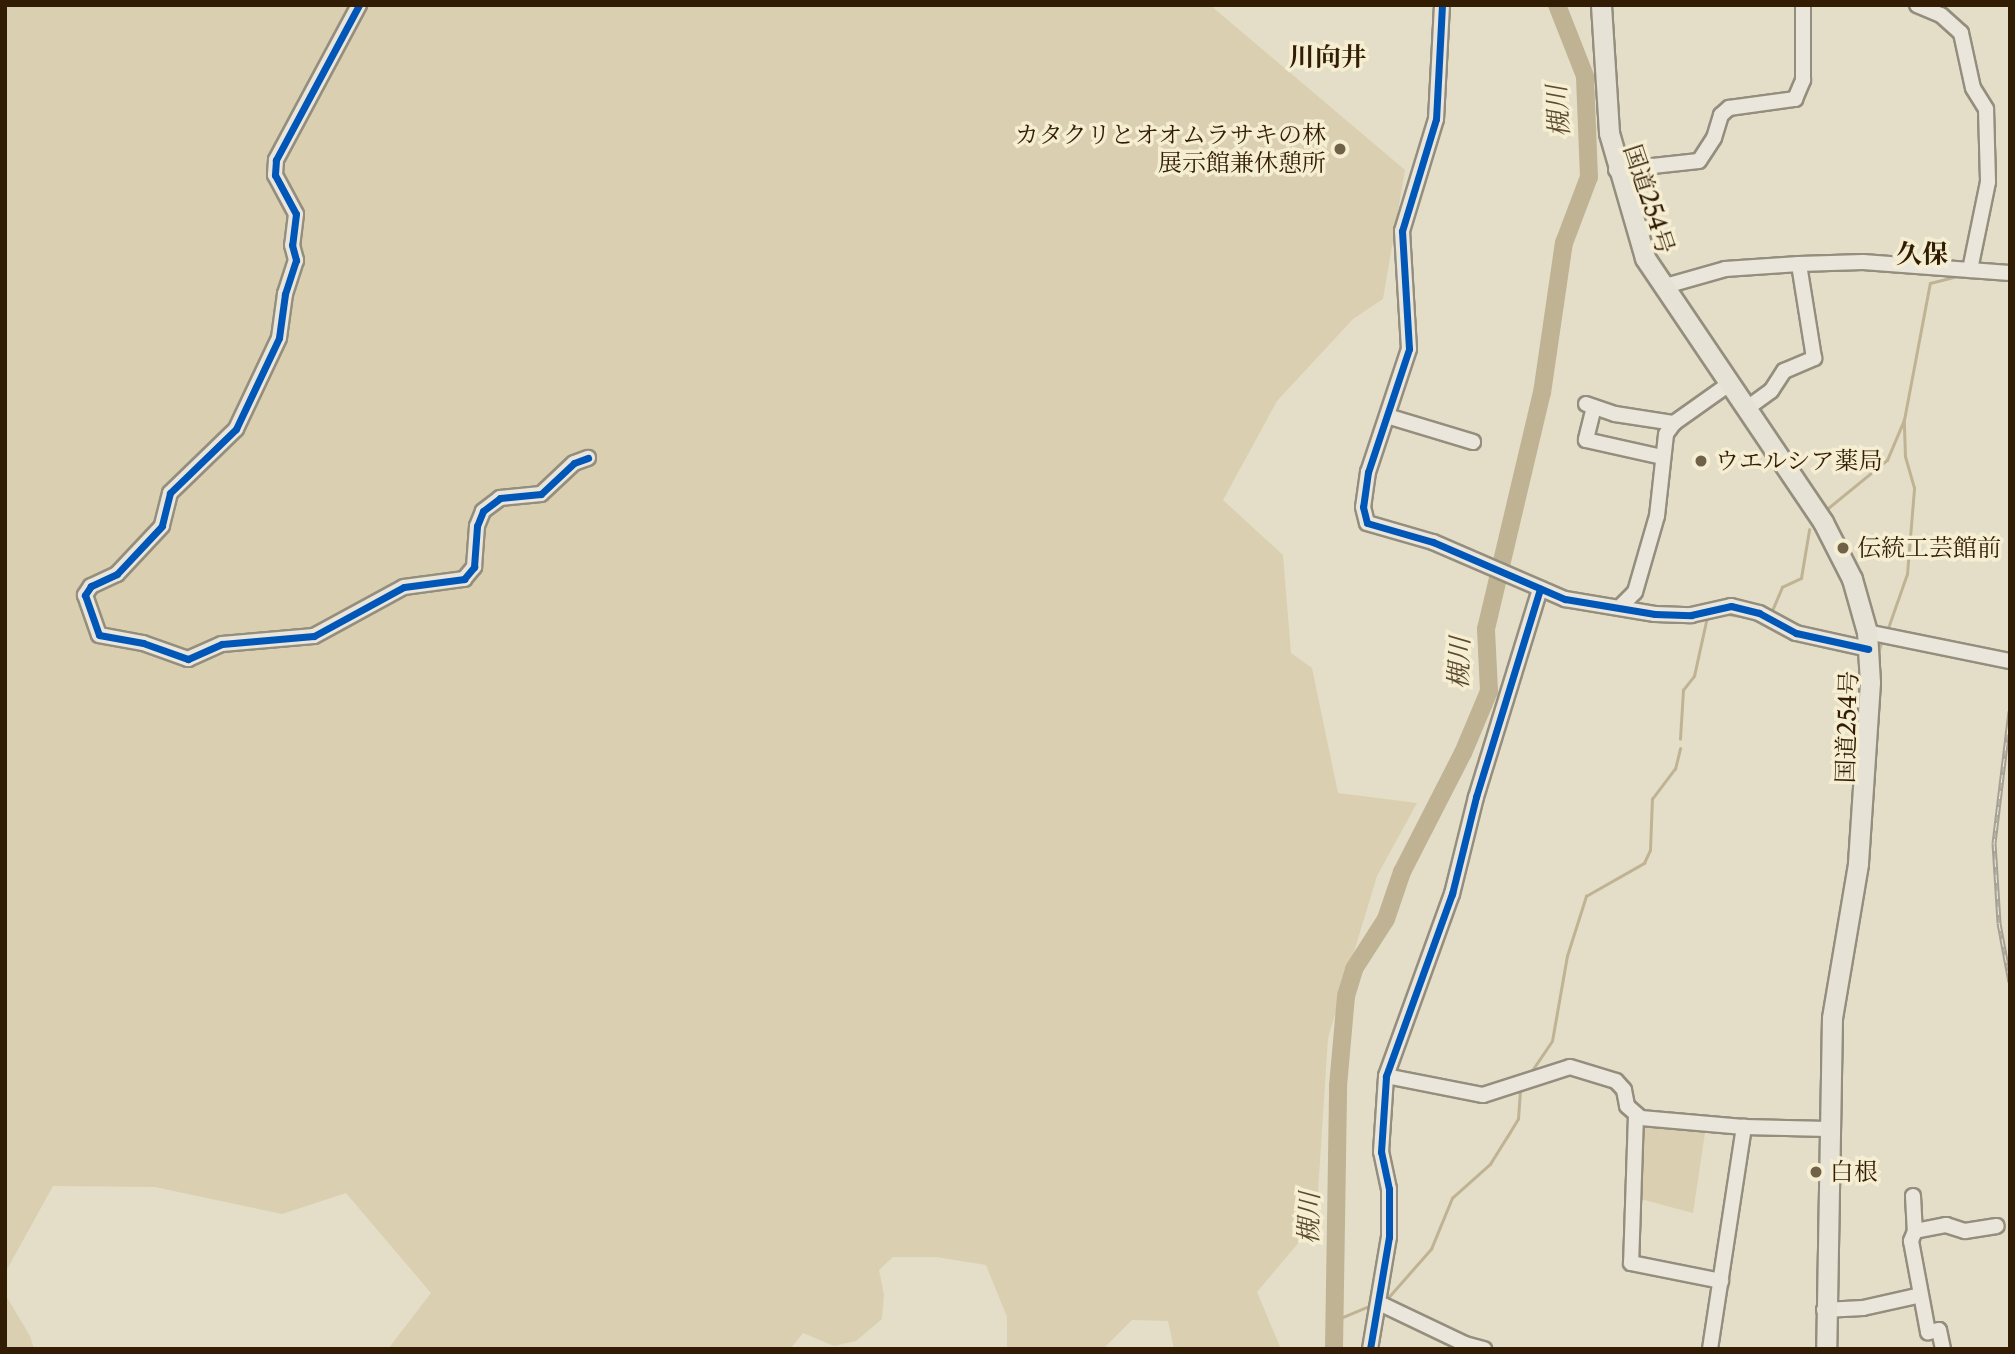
<!DOCTYPE html>
<html>
<head>
<meta charset="utf-8">
<style>
  body { margin:0 }
  #map { position:relative; width:2015px; height:1354px; overflow:hidden; background:#e4dec8; font-family:"Libre Caslon Text","Noto Serif JP",serif }
  div>[style] { position:absolute }
  [style*='--x'] { left:calc(var(--x)*1px); top:calc(var(--y)*1px); width:calc(var(--w)*1px); rotate:calc(var(--a)*1deg) }
  .green>* { inset:0; background:#dacfb0 }
  .stream>* { height:2.5px; margin:-1.25px; padding:0 1.25px; transform-origin:1.25px; border-radius:1.25px; background:#c0b394 }
  .river>* { height:18px; margin:-9px; padding:0 9px; transform-origin:9px; border-radius:9px; background:#c0b394 }
  .roads { filter:drop-shadow(2px 0 #948e7e) drop-shadow(-2px 0 #948e7e) drop-shadow(0 2px #948e7e) drop-shadow(0 -2px #948e7e) }
  .minor>* { height:14px; margin:-7px; padding:0 7px; transform-origin:7px; border-radius:7px; background:#eae6db }
  .highway>* { height:19px; margin:-9.5px; padding:0 9.5px; transform-origin:9.5px; border-radius:9.5px; background:#e6e2d5 }
  .rail>* { height:5px; margin-top:-2.5px; transform-origin:0; background:repeating-linear-gradient(90deg,#f6eed3 0 8px,#a6a196 0 16px); box-sizing:border-box; border-block:2px solid #a6a196 }
  .cycleway>* { height:7px; margin:-3.5px; padding:0 3.5px; transform-origin:3.5px; border-radius:3.5px; background:#0057b8 }
  .dots>* { width:19px; height:19px; translate:-50% -50%; box-sizing:border-box; border:4px solid #f6eed3; border-radius:50% }
  span { translate:-50% -50%; white-space:nowrap; text-align:center; line-height:1.15; -webkit-text-stroke:7px #f6eed3; paint-order:stroke }
  .poi-label { font-size:24px; color:#321d04 }
  .right { translate:-100% -50%; text-align:right }
  .left { translate:0 -50%; text-align:left }
  .street-label { font-size:24px; color:#321d04 }
  .neighbourhood-label { font-size:26px; color:#321d04; font-weight:700 }
  .water-label { font-size:26px; color:#5e4b2e; font-style:italic }
  .frame { position:absolute; inset:0; border:7px solid #321d04; pointer-events:none }
</style>
</head>
<body>
<div id="map">
  <div class="green">
    <i style="clip-path:polygon(5px 5px,1210px 5px,1405px 170px,1383px 299px,1353px 319px,1277px 401px,1223px 500px,1283px 555px,1291px 653px,1312px 668px,1338px 793px,1417px 803px,1377px 876px,1328px 1038px,1316px 1222px,1257px 1292px,1281px 1349px,1174px 1349px,1168px 1321px,1132px 1320px,1103px 1349px,1007px 1349px,1007px 1317px,986px 1265px,936px 1257px,893px 1257px,879px 1270px,884px 1295px,882px 1319px,856px 1341px,834px 1346px,803px 1333px,790px 1349px,388px 1349px,431px 1293px,346px 1193px,282px 1214px,155px 1187px,53px 1186px,5px 1273px)"></i>
    <i style="clip-path:polygon(1644px 1122px,1706px 1126px,1693px 1213px,1637px 1198px,1639px 1128px)"></i>
    <i style="clip-path:polygon(5px 1294px,30px 1336px,34px 1349px,5px 1349px)"></i>
  </div>
  <div class="stream">
    <i style="--x:1827;--y:509;--w:77;--a:-39.2"></i>
    <i style="--x:1887;--y:460;--w:43;--a:-67"></i>
    <i style="--x:1904;--y:420;--w:139;--a:-79.3"></i>
    <i style="--x:1930;--y:283;--w:29;--a:-14"></i>
    <i style="--x:1771;--y:613;--w:28;--a:-67"></i>
    <i style="--x:1782;--y:587;--w:21;--a:-25"></i>
    <i style="--x:1801;--y:578;--w:49;--a:-80.5"></i>
    <i style="--x:1727;--y:614;--w:24;--a:9"></i>
    <i style="--x:1887;--y:631;--w:60;--a:-70.7"></i>
    <i style="--x:1907;--y:574;--w:86;--a:-85.3"></i>
    <i style="--x:1914;--y:488;--w:33;--a:-106"></i>
    <i style="--x:1905;--y:456;--w:36;--a:-92"></i>
    <i style="--x:1878;--y:653;--w:14;--a:-73"></i>
    <i style="--x:1680;--y:739;--w:49;--a:-86.5"></i>
    <i style="--x:1683;--y:690;--w:18;--a:-52"></i>
    <i style="--x:1694;--y:676;--w:60;--a:-77.6"></i>
    <i style="--x:1529;--y:1075;--w:41;--a:-55.9"></i>
    <i style="--x:1552;--y:1041;--w:86;--a:-80"></i>
    <i style="--x:1567;--y:956;--w:63;--a:-72.4"></i>
    <i style="--x:1586;--y:896;--w:67;--a:-29.6"></i>
    <i style="--x:1644;--y:863;--w:14;--a:-65"></i>
    <i style="--x:1650;--y:850;--w:51;--a:-87.8"></i>
    <i style="--x:1652;--y:799;--w:38;--a:-53"></i>
    <i style="--x:1675;--y:769;--w:21;--a:-76"></i>
    <i style="--x:1386;--y:1300;--w:68;--a:-48.6"></i>
    <i style="--x:1431;--y:1249;--w:55;--a:-67.6"></i>
    <i style="--x:1452;--y:1198;--w:51;--a:-41.8"></i>
    <i style="--x:1490;--y:1164;--w:32;--a:-58"></i>
    <i style="--x:1507;--y:1137;--w:21;--a:-59"></i>
    <i style="--x:1518;--y:1119;--w:29;--a:-86"></i>
    <i style="--x:1336;--y:1320;--w:39;--a:-23"></i>
  </div>
  <div class="river">
    <i style="--x:1334;--y:1349;--w:263;--a:-89.1"></i>
    <i style="--x:1338;--y:1086;--w:90;--a:-84.9"></i>
    <i style="--x:1346;--y:996;--w:28;--a:-73"></i>
    <i style="--x:1354;--y:969;--w:59;--a:-57.4"></i>
    <i style="--x:1386;--y:919;--w:50;--a:-71.2"></i>
    <i style="--x:1402;--y:872;--w:134;--a:-62.9"></i>
    <i style="--x:1463;--y:753;--w:67;--a:-67.2"></i>
    <i style="--x:1489;--y:691;--w:62;--a:-92.8"></i>
    <i style="--x:1486;--y:629;--w:243;--a:-76.7"></i>
    <i style="--x:1542;--y:393;--w:152;--a:-81.7"></i>
    <i style="--x:1564;--y:243;--w:71;--a:-69.3"></i>
    <i style="--x:1589;--y:177;--w:101;--a:-92.3"></i>
    <i style="--x:1585;--y:76;--w:76;--a:-111.5"></i>
  </div>
  <div class="roads">
    <div class="minor">
      <i style="--x:359;--y:5;--w:176;--a:118.2"></i>
      <i style="--x:276;--y:160;--w:15;--a:94"></i>
      <i style="--x:275;--y:175;--w:44;--a:61.7"></i>
      <i style="--x:296;--y:214;--w:31;--a:97"></i>
      <i style="--x:292;--y:245;--w:16;--a:75"></i>
      <i style="--x:296;--y:260;--w:36;--a:108"></i>
      <i style="--x:285;--y:294;--w:44;--a:97.8"></i>
      <i style="--x:279;--y:338;--w:101;--a:115.3"></i>
      <i style="--x:236;--y:429;--w:92;--a:135.9"></i>
      <i style="--x:170;--y:493;--w:34;--a:104"></i>
      <i style="--x:162;--y:526;--w:66;--a:133.2"></i>
      <i style="--x:117;--y:574;--w:29;--a:155"></i>
      <i style="--x:91;--y:586;--w:11;--a:124"></i>
      <i style="--x:85;--y:595;--w:42;--a:70.7"></i>
      <i style="--x:99;--y:635;--w:45;--a:10.3"></i>
      <i style="--x:143;--y:643;--w:48;--a:19.6"></i>
      <i style="--x:188;--y:659;--w:37;--a:-24"></i>
      <i style="--x:222;--y:644;--w:92;--a:-5"></i>
      <i style="--x:314;--y:636;--w:102;--a:-28.6"></i>
      <i style="--x:404;--y:587;--w:61;--a:-7.6"></i>
      <i style="--x:464;--y:579;--w:16;--a:-50"></i>
      <i style="--x:474;--y:567;--w:41;--a:-85.8"></i>
      <i style="--x:477;--y:526;--w:16;--a:-68"></i>
      <i style="--x:483;--y:511;--w:21;--a:-37"></i>
      <i style="--x:500;--y:498;--w:41;--a:-5.6"></i>
      <i style="--x:541;--y:494;--w:45;--a:-43.2"></i>
      <i style="--x:574;--y:463;--w:15;--a:-20"></i>
      <i style="--x:1442;--y:5;--w:114;--a:93"></i>
      <i style="--x:1436;--y:119;--w:117;--a:106.9"></i>
      <i style="--x:1402;--y:231;--w:118;--a:86.6"></i>
      <i style="--x:1409;--y:349;--w:130;--a:108.4"></i>
      <i style="--x:1368;--y:472;--w:35;--a:98"></i>
      <i style="--x:1363;--y:507;--w:16;--a:76"></i>
      <i style="--x:1367;--y:523;--w:69;--a:16.1"></i>
      <i style="--x:1433;--y:542;--w:144;--a:23.4"></i>
      <i style="--x:1565;--y:599;--w:91;--a:9.5"></i>
      <i style="--x:1655;--y:614;--w:36;--a:2"></i>
      <i style="--x:1691;--y:615;--w:41;--a:-12.7"></i>
      <i style="--x:1731;--y:606;--w:29;--a:14"></i>
      <i style="--x:1759;--y:613;--w:42;--a:28.4"></i>
      <i style="--x:1796;--y:633;--w:74;--a:12.5"></i>
      <i style="--x:1917;--y:5;--w:26;--a:23"></i>
      <i style="--x:1941;--y:15;--w:27;--a:42"></i>
      <i style="--x:1961;--y:33;--w:56;--a:77.7"></i>
      <i style="--x:1973;--y:88;--w:25;--a:58"></i>
      <i style="--x:1986;--y:109;--w:73;--a:88.4"></i>
      <i style="--x:1988;--y:182;--w:90;--a:101.6"></i>
      <i style="--x:1616;--y:170;--w:83;--a:-6.2"></i>
      <i style="--x:1699;--y:161;--w:27;--a:-57"></i>
      <i style="--x:1714;--y:138;--w:24;--a:-73"></i>
      <i style="--x:1721;--y:115;--w:11;--a:-41"></i>
      <i style="--x:1729;--y:108;--w:67;--a:-7.8"></i>
      <i style="--x:1795;--y:99;--w:21;--a:-67"></i>
      <i style="--x:1803;--y:80;--w:75;--a:-90"></i>
      <i style="--x:1662;--y:287;--w:66;--a:-15.9"></i>
      <i style="--x:1725;--y:269;--w:74;--a:-3.9"></i>
      <i style="--x:1799;--y:264;--w:64;--a:-1.8"></i>
      <i style="--x:1863;--y:262;--w:147;--a:4.3"></i>
      <i style="--x:1586;--y:404;--w:31;--a:19"></i>
      <i style="--x:1615;--y:414;--w:60;--a:8.7"></i>
      <i style="--x:1594;--y:407;--w:34;--a:104"></i>
      <i style="--x:1586;--y:440;--w:78;--a:12.6"></i>
      <i style="--x:1746;--y:409;--w:31;--a:-36"></i>
      <i style="--x:1771;--y:391;--w:24;--a:-57"></i>
      <i style="--x:1784;--y:371;--w:33;--a:-23"></i>
      <i style="--x:1814;--y:358;--w:95;--a:-99.1"></i>
      <i style="--x:1387;--y:416;--w:90;--a:16.8"></i>
      <i style="--x:1622;--y:605;--w:18;--a:-45"></i>
      <i style="--x:1635;--y:592;--w:79;--a:-73.9"></i>
      <i style="--x:1657;--y:516;--w:82;--a:-83.7"></i>
      <i style="--x:1666;--y:434;--w:14;--a:-54"></i>
      <i style="--x:1674;--y:423;--w:67;--a:-35.3"></i>
      <i style="--x:1867;--y:632;--w:146;--a:11.5"></i>
      <i style="--x:1386;--y:1076;--w:99;--a:11.1"></i>
      <i style="--x:1483;--y:1095;--w:91;--a:-17.8"></i>
      <i style="--x:1570;--y:1067;--w:48;--a:16.9"></i>
      <i style="--x:1616;--y:1081;--w:12;--a:48"></i>
      <i style="--x:1624;--y:1090;--w:16;--a:79"></i>
      <i style="--x:1627;--y:1106;--w:18;--a:41"></i>
      <i style="--x:1641;--y:1118;--w:103;--a:5"></i>
      <i style="--x:1744;--y:1127;--w:84;--a:1.4"></i>
      <i style="--x:1636;--y:1115;--w:148;--a:91.9"></i>
      <i style="--x:1631;--y:1263;--w:92;--a:11.3"></i>
      <i style="--x:1913;--y:1196;--w:35;--a:87"></i>
      <i style="--x:1915;--y:1231;--w:11;--a:112"></i>
      <i style="--x:1911;--y:1241;--w:93;--a:79.4"></i>
      <i style="--x:1928;--y:1332;--w:11;--a:-10"></i>
      <i style="--x:1939;--y:1330;--w:19;--a:78"></i>
      <i style="--x:1915;--y:1231;--w:32;--a:-11"></i>
      <i style="--x:1946;--y:1225;--w:20;--a:18"></i>
      <i style="--x:1965;--y:1231;--w:32;--a:-9"></i>
      <i style="--x:1379;--y:1303;--w:95;--a:25.5"></i>
      <i style="--x:1465;--y:1344;--w:20;--a:15"></i>
      <i style="--x:1824;--y:1310;--w:39;--a:-3"></i>
      <i style="--x:1863;--y:1308;--w:59;--a:-12.6"></i>
      <i style="--x:1370;--y:1349;--w:114;--a:-80.4"></i>
      <i style="--x:1389;--y:1237;--w:48;--a:-90"></i>
      <i style="--x:1389;--y:1189;--w:38;--a:-102"></i>
      <i style="--x:1381;--y:1152;--w:76;--a:-86.2"></i>
      <i style="--x:1386;--y:1076;--w:194;--a:-70.1"></i>
      <i style="--x:1452;--y:894;--w:100;--a:-76.1"></i>
      <i style="--x:1476;--y:797;--w:218;--a:-72.9"></i>
      <i style="--x:1710;--y:1349;--w:225;--a:-81.3"></i>
    </div>
    <div class="highway">
      <i style="--x:1601;--y:5;--w:128;--a:86.4"></i>
      <i style="--x:1609;--y:133;--w:130;--a:73.9"></i>
      <i style="--x:1645;--y:258;--w:318;--a:56"></i>
      <i style="--x:1823;--y:522;--w:64;--a:63"></i>
      <i style="--x:1852;--y:579;--w:55;--a:74.2"></i>
      <i style="--x:1867;--y:632;--w:50;--a:86.6"></i>
      <i style="--x:1870;--y:682;--w:182;--a:93.8"></i>
      <i style="--x:1858;--y:864;--w:156;--a:99.6"></i>
      <i style="--x:1832;--y:1018;--w:331;--a:91"></i>
    </div>
  </div>
  <div class="rail">
    <i style="--x:2010;--y:711;--w:133;--a:96.9"></i>
    <i style="--x:1994;--y:843;--w:80;--a:86.4"></i>
    <i style="--x:1999;--y:923;--w:60;--a:79.4"></i>
  </div>
  <div class="cycleway">
    <i style="--x:359;--y:5;--w:176;--a:118.2"></i>
    <i style="--x:276;--y:160;--w:15;--a:94"></i>
    <i style="--x:275;--y:175;--w:44;--a:61.7"></i>
    <i style="--x:296;--y:214;--w:31;--a:97"></i>
    <i style="--x:292;--y:245;--w:16;--a:75"></i>
    <i style="--x:296;--y:260;--w:36;--a:108"></i>
    <i style="--x:285;--y:294;--w:44;--a:97.8"></i>
    <i style="--x:279;--y:338;--w:101;--a:115.3"></i>
    <i style="--x:236;--y:429;--w:92;--a:135.9"></i>
    <i style="--x:170;--y:493;--w:34;--a:104"></i>
    <i style="--x:162;--y:526;--w:66;--a:133.2"></i>
    <i style="--x:117;--y:574;--w:29;--a:155"></i>
    <i style="--x:91;--y:586;--w:11;--a:124"></i>
    <i style="--x:85;--y:595;--w:42;--a:70.7"></i>
    <i style="--x:99;--y:635;--w:45;--a:10.3"></i>
    <i style="--x:143;--y:643;--w:48;--a:19.6"></i>
    <i style="--x:188;--y:659;--w:37;--a:-24"></i>
    <i style="--x:222;--y:644;--w:92;--a:-5"></i>
    <i style="--x:314;--y:636;--w:102;--a:-28.6"></i>
    <i style="--x:404;--y:587;--w:61;--a:-7.6"></i>
    <i style="--x:464;--y:579;--w:16;--a:-50"></i>
    <i style="--x:474;--y:567;--w:41;--a:-85.8"></i>
    <i style="--x:477;--y:526;--w:16;--a:-68"></i>
    <i style="--x:483;--y:511;--w:21;--a:-37"></i>
    <i style="--x:500;--y:498;--w:41;--a:-5.6"></i>
    <i style="--x:541;--y:494;--w:45;--a:-43.2"></i>
    <i style="--x:574;--y:463;--w:15;--a:-20"></i>
    <i style="--x:1442;--y:5;--w:114;--a:93"></i>
    <i style="--x:1436;--y:119;--w:117;--a:106.9"></i>
    <i style="--x:1402;--y:231;--w:118;--a:86.6"></i>
    <i style="--x:1409;--y:349;--w:130;--a:108.4"></i>
    <i style="--x:1368;--y:472;--w:35;--a:98"></i>
    <i style="--x:1363;--y:507;--w:16;--a:76"></i>
    <i style="--x:1367;--y:523;--w:69;--a:16.1"></i>
    <i style="--x:1433;--y:542;--w:144;--a:23.4"></i>
    <i style="--x:1565;--y:599;--w:91;--a:9.5"></i>
    <i style="--x:1655;--y:614;--w:36;--a:2"></i>
    <i style="--x:1691;--y:615;--w:41;--a:-12.7"></i>
    <i style="--x:1731;--y:606;--w:29;--a:14"></i>
    <i style="--x:1759;--y:613;--w:42;--a:28.4"></i>
    <i style="--x:1796;--y:633;--w:74;--a:12.5"></i>
    <i style="--x:1370;--y:1349;--w:114;--a:-80.4"></i>
    <i style="--x:1389;--y:1237;--w:48;--a:-90"></i>
    <i style="--x:1389;--y:1189;--w:38;--a:-102"></i>
    <i style="--x:1381;--y:1152;--w:76;--a:-86.2"></i>
    <i style="--x:1386;--y:1076;--w:194;--a:-70.1"></i>
    <i style="--x:1452;--y:894;--w:100;--a:-76.1"></i>
    <i style="--x:1476;--y:797;--w:218;--a:-72.9"></i>
  </div>
  <div class="dots">
    <i style="left:1340px;top:149px;background:#706149"></i>
    <i style="left:1701px;top:461px;background:#706149"></i>
    <i style="left:1843px;top:548px;background:#706149"></i>
    <i style="left:1816px;top:1172px;background:#706149"></i>
  </div>
  <div class="poi-label">
    <span class="right" style="left:1326px;top:149px">カタクリとオオムラサキの林<br>展示館兼休憩所</span>
    <span class="left" style="left:1715px;top:461px">ウエルシア薬局</span>
    <span class="left" style="left:1857px;top:548px">伝統工芸館前</span>
    <span class="left" style="left:1830px;top:1172px">白根</span>
  </div>
  <div class="street-label">
    <span style="left:1649px;top:199px;rotate:72deg">国道254号</span>
    <span style="left:1847px;top:727px;rotate:-88deg">国道254号</span>
  </div>
  <div class="neighbourhood-label">
    <span style="left:1328px;top:58px">川向井</span>
    <span style="left:1922px;top:255px">久保</span>
  </div>
  <div class="water-label">
    <span style="left:1559px;top:111px;rotate:-94deg">槻川</span>
    <span style="left:1460px;top:663px;rotate:-88deg">槻川</span>
    <span style="left:1310px;top:1218px;rotate:-89deg">槻川</span>
  </div>
  <div class="frame"></div>
</div>
</body>
</html>
